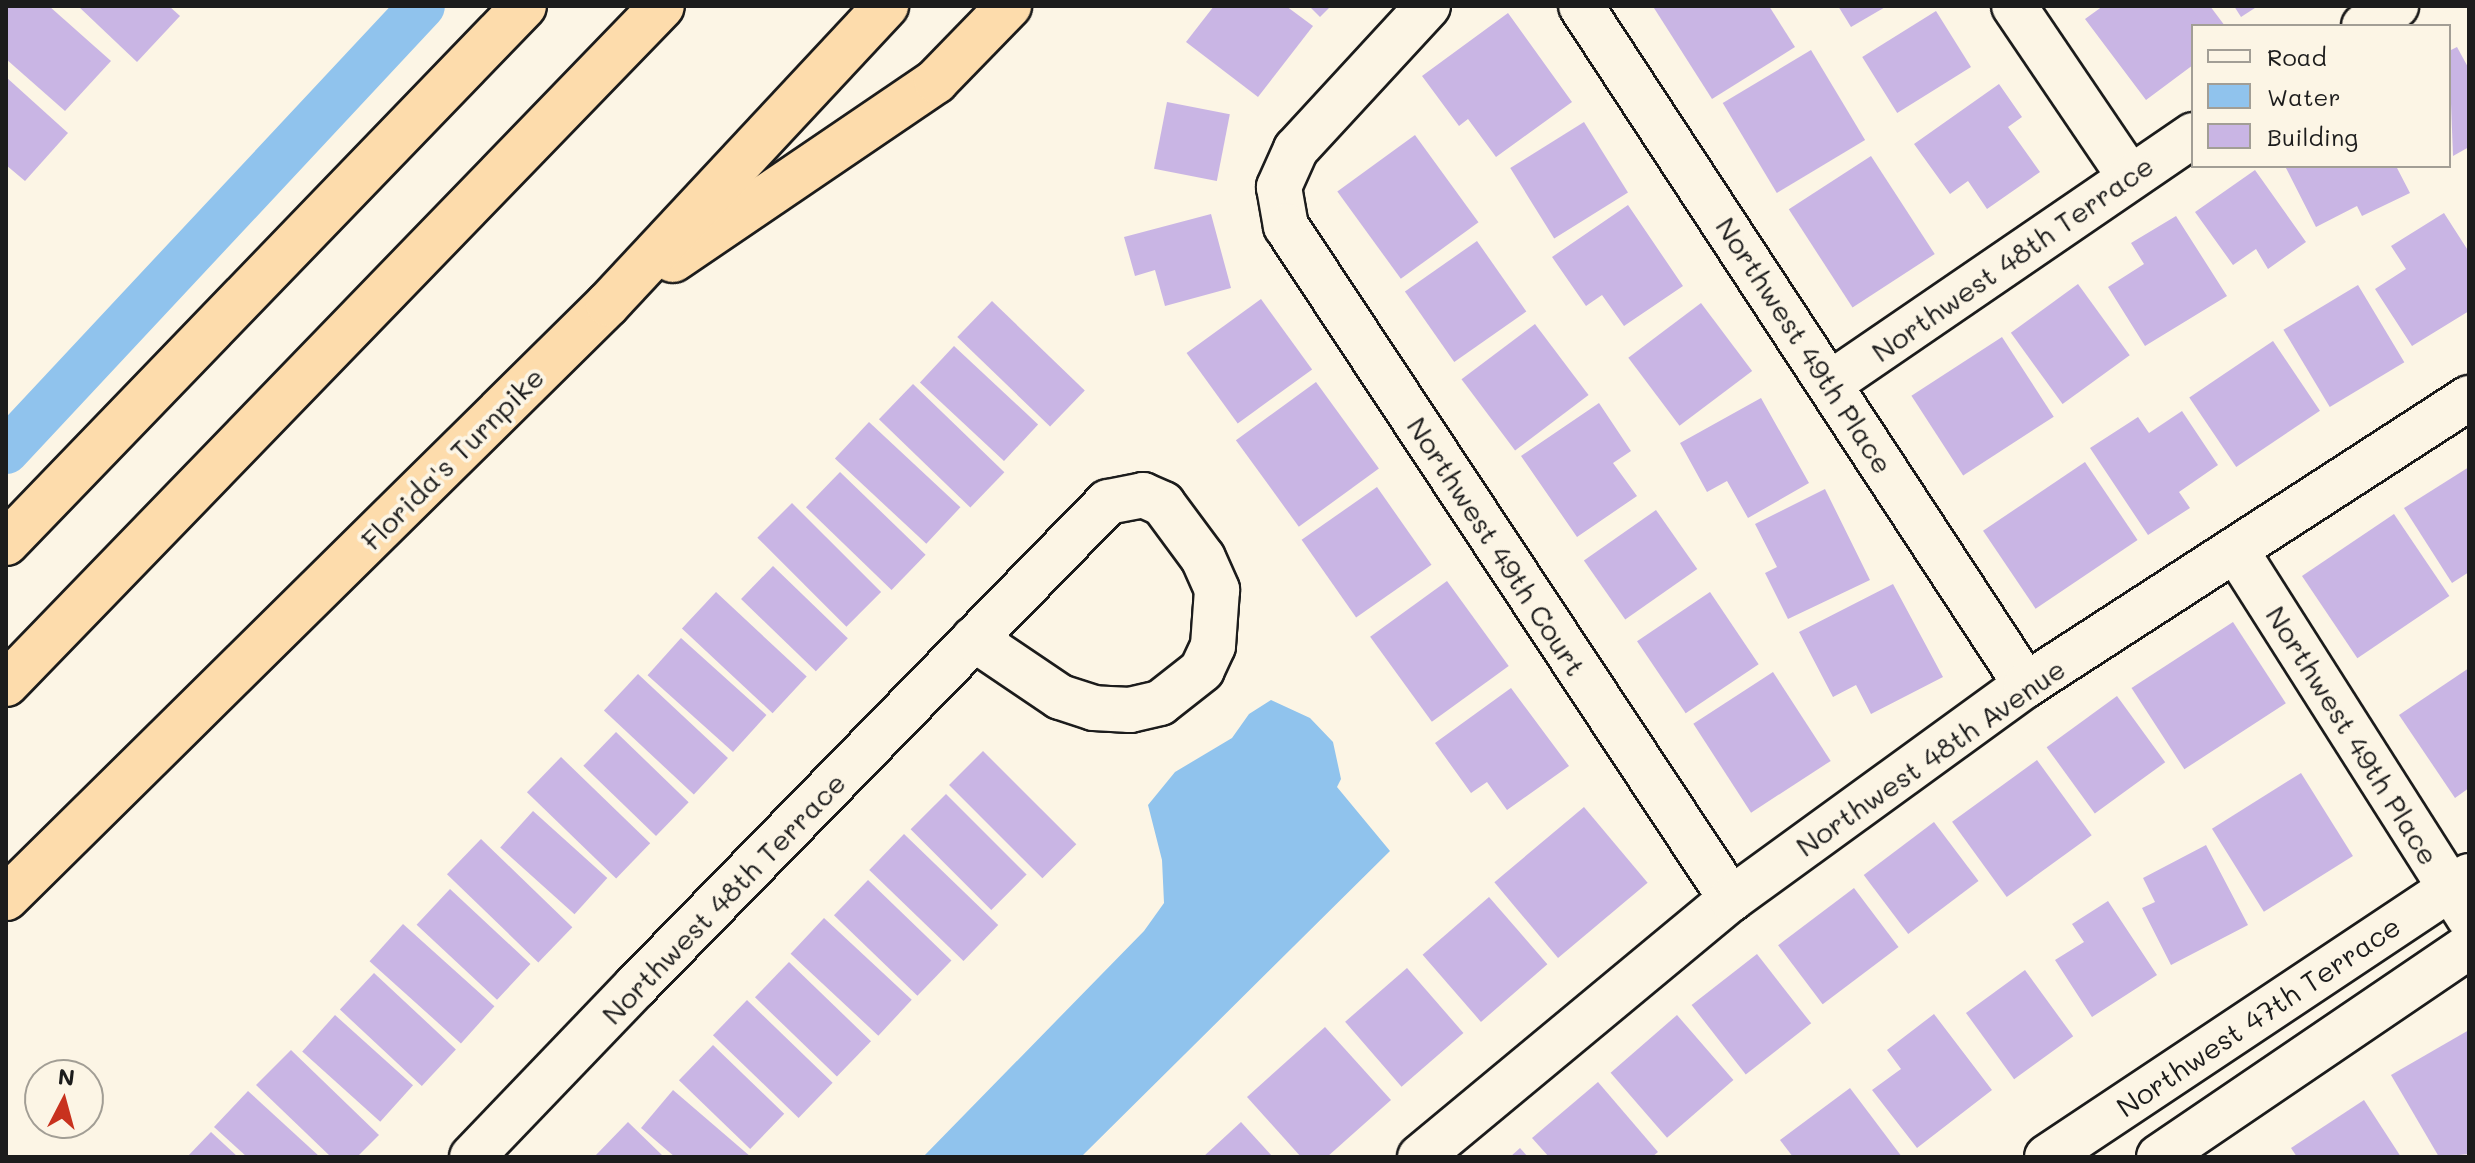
<!DOCTYPE html>
<html>
<head>
<meta charset="utf-8">
<style>
  body { margin:0 }
  #map { position:relative; width:2475px; height:1163px; overflow:hidden; background:#fcf5e5; font-family:Mali,sans-serif }
  div>[style] { position:absolute }
  [style*='--x'] { left:calc(var(--x)*1px); top:calc(var(--y)*1px); width:calc(var(--w)*1px); rotate:calc(var(--a)*1deg) }
  .water>* { inset:0; background:#90c3ed }
  .canal>* { height:46px; margin:-23px; padding:0 23px; transform-origin:23px; border-radius:23px; background:#90c3ed }
  .building>* { inset:0; background:#c9b5e4; transform-origin:0 0 }
  .roads { filter:drop-shadow(2px 0 #1c1c1c) drop-shadow(-2px 0 #1c1c1c) drop-shadow(0 2px #1c1c1c) drop-shadow(0 -2px #1c1c1c) }
  .minor>* { height:44px; margin:-22px; padding:0 22px; transform-origin:22px; border-radius:22px; background:#fcf5e5 }
  .highway>* { height:44px; margin:-22px; padding:0 22px; transform-origin:22px; border-radius:22px; background:#fddcac }
  span { translate:-50% -50%; white-space:nowrap; text-align:center; line-height:1.15; -webkit-text-stroke:8px #fcf5e5; paint-order:stroke }
  .street-label { font-size:28px; color:#1c1c1c }
  .frame { position:absolute; inset:0; border:8px solid #1c1c1c; pointer-events:none }
  .legend { position:absolute; left:2191px; top:24px; width:260px; height:144px; box-sizing:border-box; background:#fcf5e5; border:2px solid #a29e95; margin:0; padding:10px 14px; list-style:none; font-size:24px; color:#1c1c1c }
  .legend li { display:flex; align-items:center; gap:16px; height:40px }
  .legend b { width:40px; border:2px solid #a29e95 }
  .north { position:absolute; left:24px; top:1059px; width:80px; height:80px; box-sizing:border-box; background:#fcf5e5; border:2px solid #a29e95; border-radius:50%; rotate:6deg; font-size:22px; font-weight:700; line-height:32px; text-align:center; color:#1c1c1c }
  .north::after { content:''; display:block; margin:auto; width:28px; height:36px; background:#c8321e; clip-path:polygon(50% 0,100% 100%,50% 72%,0 100%) }
</style>
</head>
<body>
<div id="map">
  <div class="water">
    <i style="clip-path:polygon(1271px 700px,1310px 718px,1333px 742px,1341px 779px,1337px 787px,1390px 851px,1081px 1157px,923px 1157px,1144px 931px,1164px 903px,1162px 860px,1148px 805px,1175px 772px,1232px 738px,1249px 714px)"></i>
  </div>
  <div class="canal">
    <i style="--x:6;--y:451;--w:609;--a:-46.93"></i>
  </div>
  <div class="building">
    <i style="clip-path:polygon(6px 6px,49px 6px,111px 61px,65px 111px,6px 59px)"></i>
    <i style="clip-path:polygon(78px 6px,169px 6px,180px 16px,137px 62px)"></i>
    <i style="clip-path:polygon(1214px 6px,1286px 6px,1313px 26px,1258px 97px,1186px 42px)"></i>
    <i style="clip-path:polygon(1309px 6px,1331px 6px,1320px 17px)"></i>
    <i style="clip-path:polygon(1769px 6px,1795px 47px,1712px 99px,1654px 8px)"></i>
    <i style="clip-path:polygon(1838px 6px,1887px 6px,1851px 27px)"></i>
    <i style="clip-path:polygon(2103px 6px,2210px 6px,2225px 26px,2193px 26px,2193px 65px,2146px 100px,2085px 19px)"></i>
    <i style="clip-path:polygon(2234px 6px,2258px 6px,2241px 17px)"></i>
    <i style="left:1936px;top:11px;width:66px;height:87px;rotate:58deg"></i>
    <i style="clip-path:polygon(1508px 13px,1572px 102px,1496px 157px,1468px 119px,1459px 126px,1422px 76px)"></i>
    <i style="clip-path:polygon(2457px 47px,2469px 69px,2469px 147px,2453px 156px,2449px 51px)"></i>
    <i style="left:1811px;top:50px;width:105px;height:103px;rotate:59deg"></i>
    <i style="clip-path:polygon(6px 77px,68px 133px,25px 181px,6px 165px)"></i>
    <i style="clip-path:polygon(1999px 84px,2022px 117px,2008px 127px,2040px 172px,1987px 209px,1968px 181px,1950px 194px,1914px 144px)"></i>
    <i style="left:1167px;top:102px;width:64px;height:68px;rotate:11deg"></i>
    <i style="left:1584px;top:122px;width:83px;height:87px;rotate:58deg"></i>
    <i style="left:1415px;top:135px;width:108px;height:96px;rotate:54deg"></i>
    <i style="left:1871px;top:156px;width:117px;height:98px;rotate:57deg"></i>
    <i style="clip-path:polygon(2285px 166px,2396px 166px,2410px 193px,2362px 216px,2357px 206px,2316px 227px)"></i>
    <i style="clip-path:polygon(2255px 170px,2306px 242px,2268px 269px,2256px 249px,2233px 265px,2195px 212px)"></i>
    <i style="clip-path:polygon(1628px 205px,1683px 286px,1624px 326px,1602px 295px,1586px 306px,1552px 257px)"></i>
    <i style="clip-path:polygon(2444px 213px,2469px 252px,2469px 311px,2412px 346px,2375px 289px,2406px 269px,2391px 246px)"></i>
    <i style="clip-path:polygon(1211px 214px,1231px 288px,1165px 306px,1155px 270px,1135px 276px,1124px 237px)"></i>
    <i style="clip-path:polygon(2176px 216px,2227px 296px,2145px 346px,2108px 287px,2144px 264px,2131px 243px)"></i>
    <i style="left:1477px;top:241px;width:86px;height:88px;rotate:55deg"></i>
    <i style="left:2078px;top:284px;width:88px;height:83px;rotate:54deg"></i>
    <i style="left:2358px;top:285px;width:90px;height:87px;rotate:59deg"></i>
    <i style="left:1261px;top:299px;width:87px;height:92px;rotate:54deg"></i>
    <i style="left:992px;top:301px;width:129px;height:50px;rotate:44deg"></i>
    <i style="left:1701px;top:303px;width:85px;height:91px;rotate:53deg"></i>
    <i style="left:1535px;top:324px;width:89px;height:92px;rotate:53deg"></i>
    <i style="left:2002px;top:337px;width:95px;height:108px;rotate:57deg"></i>
    <i style="left:2273px;top:341px;width:84px;height:101px;rotate:56deg"></i>
    <i style="left:954px;top:346px;width:115px;height:50px;rotate:43deg"></i>
    <i style="left:1316px;top:382px;width:107px;height:99px;rotate:54deg"></i>
    <i style="left:913px;top:384px;width:127px;height:49px;rotate:44deg"></i>
    <i style="clip-path:polygon(1761px 398px,1809px 483px,1748px 518px,1727px 481px,1707px 492px,1680px 443px)"></i>
    <i style="clip-path:polygon(1599px 403px,1631px 451px,1613px 463px,1637px 496px,1577px 537px,1521px 456px)"></i>
    <i style="clip-path:polygon(2182px 411px,2218px 465px,2179px 492px,2190px 508px,2148px 535px,2090px 448px,2138px 417px,2149px 433px)"></i>
    <i style="left:869px;top:422px;width:125px;height:50px;rotate:43deg"></i>
    <i style="left:2085px;top:462px;width:94px;height:123px;rotate:56deg"></i>
    <i style="clip-path:polygon(2469px 467px,2469px 572px,2452px 583px,2404px 508px)"></i>
    <i style="left:840px;top:472px;width:119px;height:49px;rotate:44deg"></i>
    <i style="left:1377px;top:487px;width:95px;height:92px;rotate:55deg"></i>
    <i style="clip-path:polygon(1825px 489px,1870px 580px,1788px 619px,1765px 573px,1777px 567px,1755px 524px)"></i>
    <i style="left:792px;top:503px;width:126px;height:49px;rotate:45deg"></i>
    <i style="left:1656px;top:510px;width:72px;height:88px;rotate:55deg"></i>
    <i style="left:2394px;top:514px;width:99px;height:111px;rotate:56deg"></i>
    <i style="left:773px;top:566px;width:104px;height:46px;rotate:44deg"></i>
    <i style="left:1447px;top:581px;width:105px;height:95px;rotate:54deg"></i>
    <i style="clip-path:polygon(1893px 584px,1943px 677px,1871px 714px,1856px 685px,1833px 697px,1799px 632px)"></i>
    <i style="left:716px;top:592px;width:124px;height:50px;rotate:43deg"></i>
    <i style="left:1710px;top:592px;width:87px;height:88px;rotate:56deg"></i>
    <i style="left:2233px;top:622px;width:97px;height:121px;rotate:57deg"></i>
    <i style="left:681px;top:638px;width:115px;height:50px;rotate:42deg"></i>
    <i style="clip-path:polygon(2469px 668px,2469px 788px,2455px 798px,2399px 715px)"></i>
    <i style="left:1773px;top:672px;width:106px;height:95px;rotate:57deg"></i>
    <i style="left:638px;top:674px;width:123px;height:50px;rotate:43deg"></i>
    <i style="clip-path:polygon(1511px 688px,1569px 766px,1507px 810px,1487px 782px,1471px 793px,1435px 743px)"></i>
    <i style="left:2117px;top:696px;width:82px;height:87px;rotate:54deg"></i>
    <i style="left:616px;top:732px;width:101px;height:47px;rotate:44deg"></i>
    <i style="left:983px;top:751px;width:132px;height:48px;rotate:45deg"></i>
    <i style="left:561px;top:757px;width:124px;height:49px;rotate:44deg"></i>
    <i style="left:2037px;top:760px;width:93px;height:105px;rotate:54deg"></i>
    <i style="left:2301px;top:773px;width:98px;height:105px;rotate:58deg"></i>
    <i style="left:946px;top:794px;width:114px;height:50px;rotate:45deg"></i>
    <i style="left:1584px;top:807px;width:99px;height:117px;rotate:50deg"></i>
    <i style="left:533px;top:811px;width:100px;height:49px;rotate:42deg"></i>
    <i style="left:1934px;top:822px;width:74px;height:88px;rotate:53deg"></i>
    <i style="left:904px;top:834px;width:131px;height:50px;rotate:44deg"></i>
    <i style="left:481px;top:839px;width:127px;height:49px;rotate:44deg"></i>
    <i style="clip-path:polygon(2206px 845px,2248px 925px,2171px 965px,2142px 908px,2155px 902px,2143px 878px)"></i>
    <i style="left:868px;top:880px;width:116px;height:49px;rotate:44deg"></i>
    <i style="left:1854px;top:888px;width:74px;height:95px;rotate:53deg"></i>
    <i style="left:450px;top:889px;width:110px;height:49px;rotate:43deg"></i>
    <i style="left:1489px;top:897px;width:89px;height:88px;rotate:49deg"></i>
    <i style="clip-path:polygon(2108px 901px,2157px 975px,2092px 1017px,2055px 960px,2084px 942px,2072px 924px)"></i>
    <i style="left:824px;top:918px;width:120px;height:49px;rotate:43deg"></i>
    <i style="left:403px;top:924px;width:123px;height:50px;rotate:42deg"></i>
    <i style="left:1757px;top:954px;width:88px;height:83px;rotate:52deg"></i>
    <i style="left:789px;top:962px;width:114px;height:49px;rotate:44deg"></i>
    <i style="left:1407px;top:968px;width:86px;height:82px;rotate:49deg"></i>
    <i style="left:2025px;top:970px;width:82px;height:73px;rotate:54deg"></i>
    <i style="left:374px;top:973px;width:112px;height:50px;rotate:43deg"></i>
    <i style="left:747px;top:1000px;width:119px;height:49px;rotate:44deg"></i>
    <i style="clip-path:polygon(1934px 1014px,1992px 1090px,1917px 1148px,1872px 1090px,1901px 1069px,1887px 1050px)"></i>
    <i style="left:335px;top:1015px;width:105px;height:49px;rotate:42deg"></i>
    <i style="left:1677px;top:1015px;width:86px;height:88px;rotate:49deg"></i>
    <i style="clip-path:polygon(1325px 1027px,1391px 1100px,1327px 1157px,1301px 1157px,1247px 1097px)"></i>
    <i style="clip-path:polygon(2469px 1030px,2469px 1154px,2439px 1157px,2391px 1075px)"></i>
    <i style="left:713px;top:1045px;width:99px;height:49px;rotate:44deg"></i>
    <i style="clip-path:polygon(291px 1050px,379px 1135px,357px 1157px,331px 1157px,256px 1085px)"></i>
    <i style="clip-path:polygon(1598px 1082px,1658px 1152px,1652px 1157px,1549px 1157px,1532px 1138px)"></i>
    <i style="clip-path:polygon(1850px 1088px,1902px 1157px,1793px 1157px,1780px 1140px)"></i>
    <i style="clip-path:polygon(673px 1090px,751px 1157px,675px 1157px,641px 1128px)"></i>
    <i style="clip-path:polygon(248px 1091px,320px 1157px,247px 1157px,214px 1127px)"></i>
    <i style="clip-path:polygon(2364px 1100px,2401px 1157px,2297px 1157px,2291px 1148px)"></i>
    <i style="clip-path:polygon(628px 1122px,664px 1157px,594px 1157px)"></i>
    <i style="clip-path:polygon(1241px 1122px,1273px 1157px,1203px 1157px)"></i>
    <i style="clip-path:polygon(211px 1132px,238px 1157px,187px 1157px)"></i>
    <i style="clip-path:polygon(1520px 1148px,1528px 1157px,1510px 1157px)"></i>
  </div>
  <div class="roads">
    <div class="minor">
      <i style="--x:1428;--y:6;--w:195;--a:132.7"></i>
      <i style="--x:1296;--y:149;--w:42;--a:114.1"></i>
      <i style="--x:1279;--y:187;--w:40;--a:80"></i>
      <i style="--x:1286;--y:226;--w:807;--a:56.53"></i>
      <i style="--x:1581;--y:6;--w:812;--a:56.76"></i>
      <i style="--x:2014;--y:6;--w:205;--a:55.9"></i>
      <i style="--x:2364;--y:26;--w:38;--a:-32"></i>
      <i style="--x:1831;--y:383;--w:439;--a:-34.4"></i>
      <i style="--x:2237;--y:552;--w:433;--a:57.6"></i>
      <i style="--x:472;--y:1157;--w:237;--a:-46.2"></i>
      <i style="--x:636;--y:986;--w:676;--a:-45.72"></i>
      <i style="--x:1108;--y:502;--w:36;--a:-11"></i>
      <i style="--x:1143;--y:495;--w:22;--a:24"></i>
      <i style="--x:1163;--y:504;--w:67;--a:53.5"></i>
      <i style="--x:1203;--y:558;--w:35;--a:66"></i>
      <i style="--x:1217;--y:590;--w:56;--a:94.1"></i>
      <i style="--x:1213;--y:646;--w:26;--a:115"></i>
      <i style="--x:1202;--y:670;--w:53;--a:141.8"></i>
      <i style="--x:1160;--y:703;--w:31;--a:167"></i>
      <i style="--x:1130;--y:710;--w:36;--a:-177"></i>
      <i style="--x:1094;--y:708;--w:36;--a:-162"></i>
      <i style="--x:1060;--y:697;--w:104;--a:-146"></i>
      <i style="--x:1420;--y:1157;--w:404;--a:-39.7"></i>
      <i style="--x:1731;--y:899;--w:364;--a:-36"></i>
      <i style="--x:2026;--y:685;--w:528;--a:-32.94"></i>
      <i style="--x:2047;--y:1157;--w:507;--a:-33.66"></i>
      <i style="--x:2159;--y:1157;--w:375;--a:-34.2"></i>
    </div>
    <div class="highway">
      <i style="--x:673;--y:260;--w:318;--a:-34.2"></i>
      <i style="--x:936;--y:81;--w:105;--a:-45.8"></i>
      <i style="--x:6;--y:543;--w:746;--a:-46.03"></i>
      <i style="--x:6;--y:684;--w:943;--a:-45.94"></i>
      <i style="--x:6;--y:898;--w:846;--a:-44.62"></i>
      <i style="--x:608;--y:304;--w:408;--a:-47"></i>
    </div>
  </div>
  <div class="street-label">
    <span style="left:2012px;top:258px;rotate:-35deg">Northwest 48th Terrace</span>
    <span style="left:1805px;top:345px;rotate:57deg">Northwest 49th Place</span>
    <span style="left:452px;top:458px;rotate:-45deg">Florida's Turnpike</span>
    <span style="left:1497px;top:546px;rotate:57deg">Northwest 49th Court</span>
    <span style="left:2353px;top:735px;rotate:58deg">Northwest 49th Place</span>
    <span style="left:1930px;top:757px;rotate:-35deg">Northwest 48th Avenue</span>
    <span style="left:723px;top:898px;rotate:-46deg">Northwest 48th Terrace</span>
    <span style="left:2258px;top:1016px;rotate:-34deg">Northwest 47th Terrace</span>
  </div>
  <div class="frame"></div>
  <ul class="legend">
  <li><b style="height:10px;background:#fcf5e5"></b>Road</li>
  <li><b style="height:22px;background:#90c3ed"></b>Water</li>
  <li><b style="height:22px;background:#c9b5e4"></b>Building</li>
  </ul>
  <div class="north">N</div>
</div>
</body>
</html>
